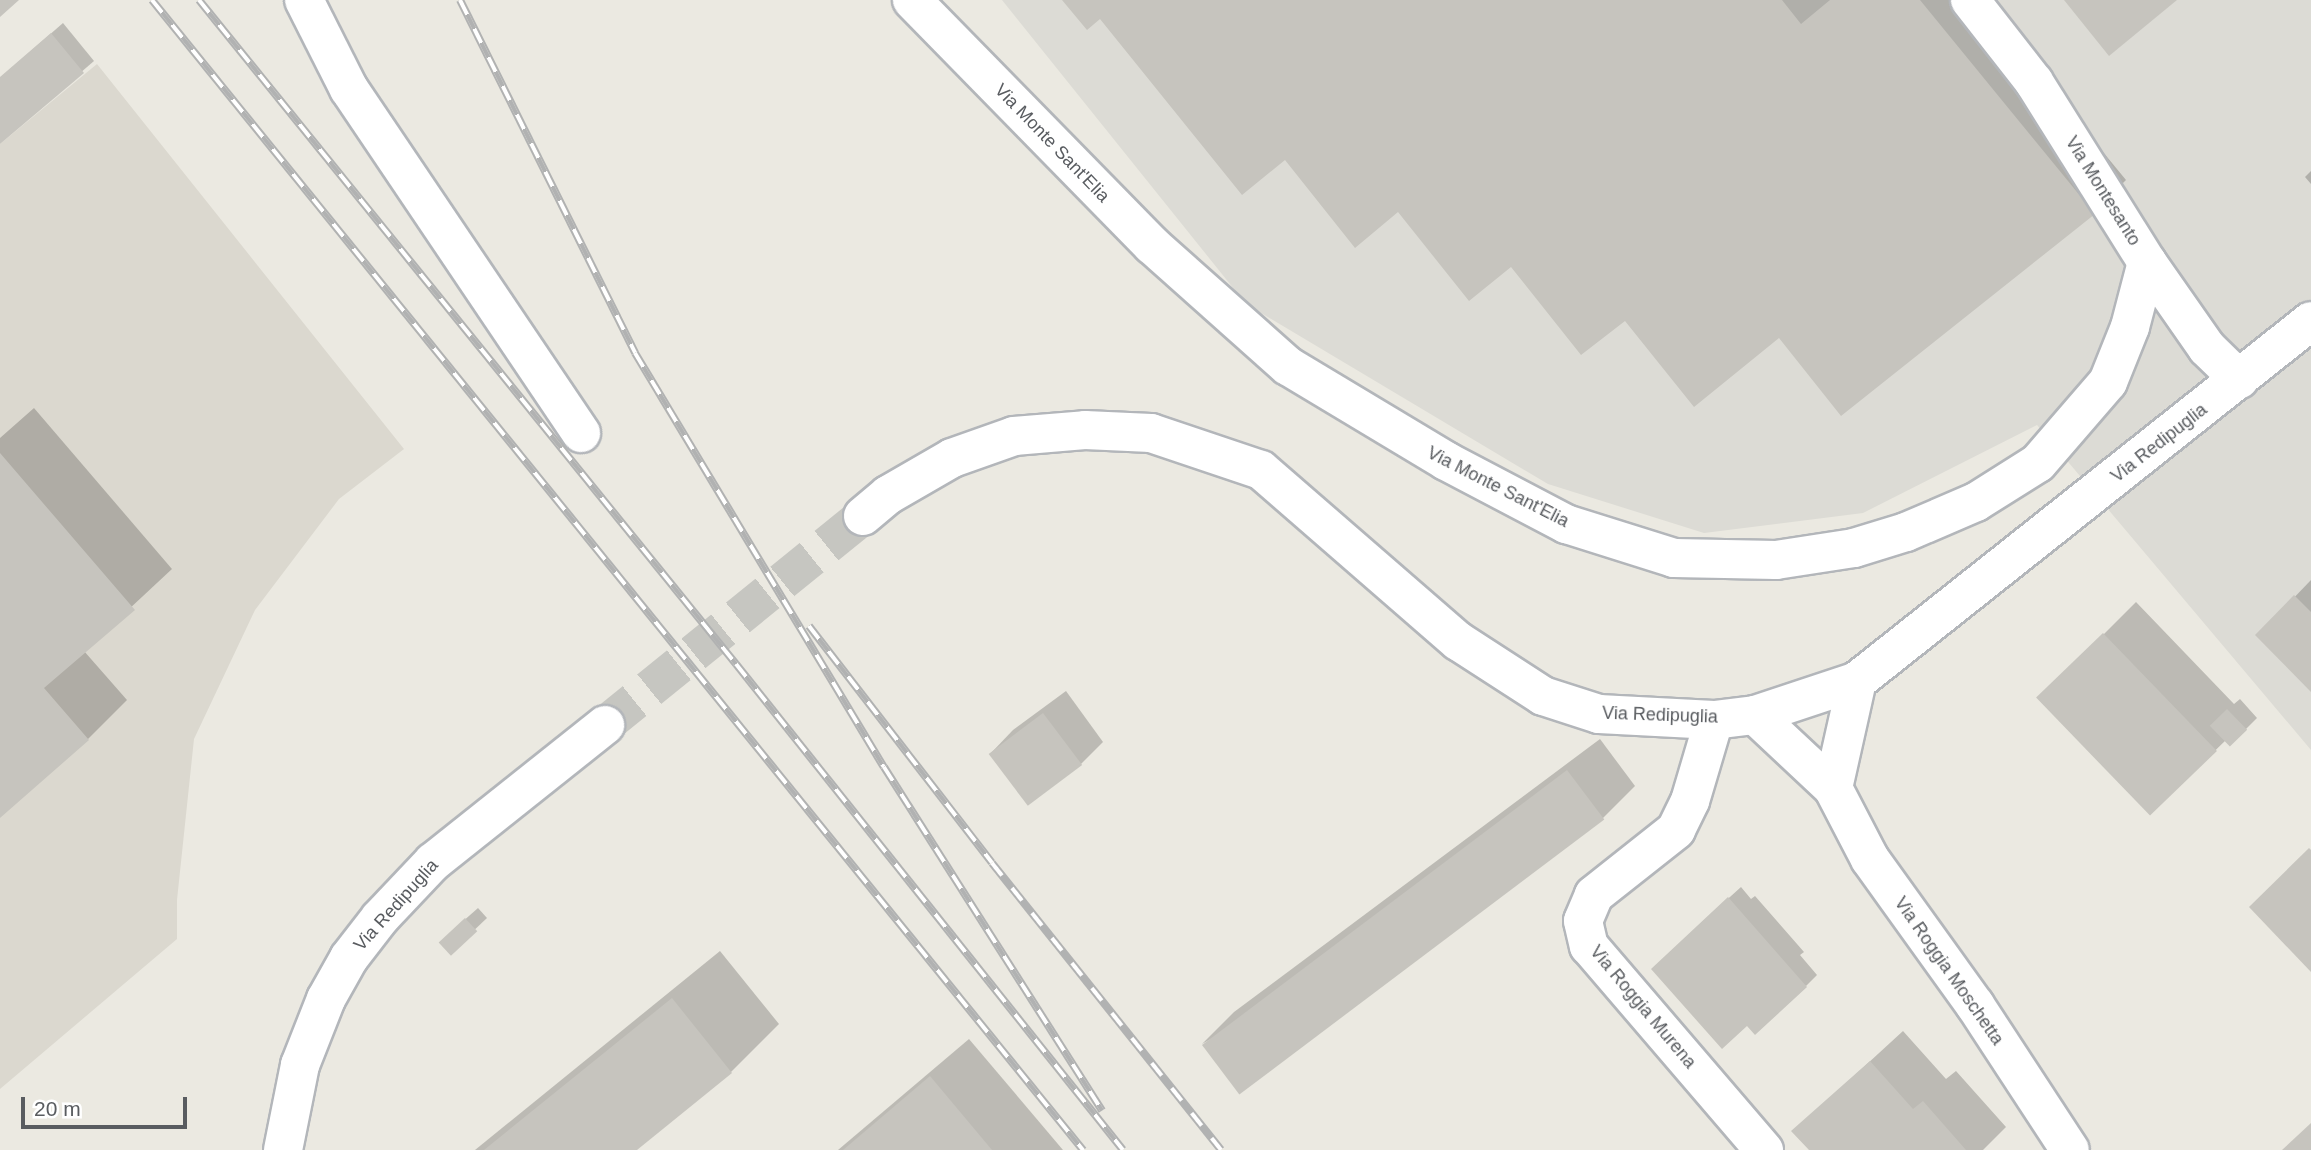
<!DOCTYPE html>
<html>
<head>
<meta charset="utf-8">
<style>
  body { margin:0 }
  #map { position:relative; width:2311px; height:1150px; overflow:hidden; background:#ebe9e1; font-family:Helvetica,sans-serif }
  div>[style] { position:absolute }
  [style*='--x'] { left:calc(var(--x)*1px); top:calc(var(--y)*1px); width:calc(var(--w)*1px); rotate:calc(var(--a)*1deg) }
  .industrial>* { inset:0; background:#dcdbd5 }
  .education>* { inset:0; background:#dbd8cf }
  .shadow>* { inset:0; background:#0003 }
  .building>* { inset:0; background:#c6c4be; transform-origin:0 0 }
  .secondary-tunnel>* { height:38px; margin-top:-19px; transform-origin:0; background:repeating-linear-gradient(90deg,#c6c6c1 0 38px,transparent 0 57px) }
  .roads { filter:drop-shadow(2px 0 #b3b6ba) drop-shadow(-2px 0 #b3b6ba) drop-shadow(0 2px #b3b6ba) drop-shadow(0 -2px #b3b6ba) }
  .street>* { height:38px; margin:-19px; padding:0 19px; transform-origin:19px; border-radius:19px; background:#fff }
  .secondary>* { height:38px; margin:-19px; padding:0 19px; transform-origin:19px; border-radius:19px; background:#fff }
  .rail>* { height:8px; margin-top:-4px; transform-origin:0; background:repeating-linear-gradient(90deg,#fff 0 16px,#b1b2b2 0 32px); box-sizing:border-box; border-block:2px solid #b1b2b2 }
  span { translate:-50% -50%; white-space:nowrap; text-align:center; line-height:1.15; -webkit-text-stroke:7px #fff; paint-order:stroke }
  .street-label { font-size:18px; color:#595c60 }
  .scale { position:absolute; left:21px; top:1097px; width:166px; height:32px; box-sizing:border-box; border:4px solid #595c60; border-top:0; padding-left:9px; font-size:21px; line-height:24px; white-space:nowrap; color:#595c60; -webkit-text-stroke:5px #fff; paint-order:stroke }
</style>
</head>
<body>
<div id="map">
  <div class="industrial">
    <i style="clip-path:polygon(1002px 0,2311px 0,2311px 750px,2037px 425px,1863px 513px,1704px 533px,1548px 484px,1246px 304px)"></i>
  </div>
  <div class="education">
    <i style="clip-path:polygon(97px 64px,404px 449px,339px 499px,255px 610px,194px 739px,177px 900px,177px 939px,0 1089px,0 144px)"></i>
  </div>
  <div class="shadow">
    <i style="clip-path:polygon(1065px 0,1978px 0,2126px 180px,2094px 212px,1625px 318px,1285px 157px,1101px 16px)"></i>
    <i style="clip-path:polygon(63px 23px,94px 61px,0 142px,0 78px)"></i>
    <i style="clip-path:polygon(2311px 171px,2311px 184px,2305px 177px)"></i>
    <i style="clip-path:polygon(34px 408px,172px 569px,84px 651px,127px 700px,88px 739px,0 815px,0 438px)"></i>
    <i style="clip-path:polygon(2311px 580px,2311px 690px,2258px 635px)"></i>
    <i style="clip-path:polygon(2136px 602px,2234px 704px,2240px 699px,2257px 718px,2231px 744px,2227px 739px,2152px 812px,2040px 698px)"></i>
    <i style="clip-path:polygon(1066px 691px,1103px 742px,1081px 764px,991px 753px,1013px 730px)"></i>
    <i style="clip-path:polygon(1600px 739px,1635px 786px,1603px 818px,1202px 1044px,1234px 1012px)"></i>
    <i style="clip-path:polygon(1741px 887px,1751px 899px,1755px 896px,1804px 952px,1800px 955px,1817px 975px,1806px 986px,1700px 924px)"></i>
    <i style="clip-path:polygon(478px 908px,487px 918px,450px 953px,452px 931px)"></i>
    <i style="clip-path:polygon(720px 951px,779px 1024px,731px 1072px,635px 1150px,475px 1150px)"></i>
    <i style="clip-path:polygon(1903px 1031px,1946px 1079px,1956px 1071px,2006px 1127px,1983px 1150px,1811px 1150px,1794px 1131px)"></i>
    <i style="clip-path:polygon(969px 1039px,1063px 1150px,838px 1150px)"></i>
  </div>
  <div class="building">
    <i style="clip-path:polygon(0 0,19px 0,0 17px)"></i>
    <i style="clip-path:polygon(1062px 0,1782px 0,1801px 24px,1830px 0,1920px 0,2095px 214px,1841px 416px,1779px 338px,1694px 407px,1625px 321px,1581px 355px,1511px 267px,1469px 301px,1398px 212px,1355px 248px,1285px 160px,1242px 195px,1100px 19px,1087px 30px)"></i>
    <i style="clip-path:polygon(2064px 0,2177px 0,2109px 56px)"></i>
    <i style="clip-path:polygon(51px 33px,84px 73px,0 144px,0 77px)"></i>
    <i style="clip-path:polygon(0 453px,135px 610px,44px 688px,89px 740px,0 818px)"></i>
    <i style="clip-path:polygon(2294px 595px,2311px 612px,2311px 692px,2255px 635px)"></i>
    <i style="left:2103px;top:633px;width:164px;height:93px;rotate:46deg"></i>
    <i style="left:2227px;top:709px;width:29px;height:24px;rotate:46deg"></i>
    <i style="left:1043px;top:713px;width:65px;height:68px;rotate:53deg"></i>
    <i style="left:1567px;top:770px;width:62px;height:457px;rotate:53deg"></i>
    <i style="clip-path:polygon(2309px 848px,2311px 850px,2311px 972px,2249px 907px)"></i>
    <i style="clip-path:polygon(1728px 897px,1807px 987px,1755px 1035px,1747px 1026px,1722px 1049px,1651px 969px)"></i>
    <i style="left:465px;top:918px;width:18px;height:36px;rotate:47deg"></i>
    <i style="clip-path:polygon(672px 998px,732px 1073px,637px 1150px,484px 1150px)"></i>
    <i style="clip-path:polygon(1870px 1061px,1913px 1109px,1923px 1101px,1966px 1150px,1809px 1150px,1791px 1131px)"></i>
    <i style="clip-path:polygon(930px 1076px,992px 1150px,843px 1150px)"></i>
    <i style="clip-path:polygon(2311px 1123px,2311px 1150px,2282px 1150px)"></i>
  </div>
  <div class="secondary-tunnel">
    <i style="--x:605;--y:725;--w:332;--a:-39"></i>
  </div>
  <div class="roads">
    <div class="street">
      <i style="--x:304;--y:0;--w:100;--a:63.2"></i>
      <i style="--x:349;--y:89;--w:415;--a:56"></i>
      <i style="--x:912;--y:0;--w:343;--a:45.6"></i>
      <i style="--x:1152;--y:245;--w:182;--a:41.7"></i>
      <i style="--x:1288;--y:366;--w:184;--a:31"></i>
      <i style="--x:1446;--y:461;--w:136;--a:27.7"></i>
      <i style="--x:1566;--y:524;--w:113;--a:17.5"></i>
      <i style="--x:1674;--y:558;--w:102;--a:1.1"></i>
      <i style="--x:1776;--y:560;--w:79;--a:-8.7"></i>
      <i style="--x:1854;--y:548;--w:54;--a:-17.1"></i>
      <i style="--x:1906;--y:532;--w:76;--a:-23.2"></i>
      <i style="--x:1976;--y:502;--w:73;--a:-32.2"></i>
      <i style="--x:2038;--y:463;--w:107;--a:-49.2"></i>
      <i style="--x:2108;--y:382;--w:59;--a:-68.2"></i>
      <i style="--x:2130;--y:327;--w:67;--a:-75.3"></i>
      <i style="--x:1970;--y:0;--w:104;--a:52"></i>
      <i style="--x:2034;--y:82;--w:213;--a:57.9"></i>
      <i style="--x:2147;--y:262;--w:105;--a:55.1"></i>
      <i style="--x:2207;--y:348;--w:45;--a:44.1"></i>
      <i style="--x:1755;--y:715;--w:107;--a:43.1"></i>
      <i style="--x:1833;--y:788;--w:80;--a:62.5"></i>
      <i style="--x:1870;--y:859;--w:180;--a:54.3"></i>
      <i style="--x:1975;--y:1005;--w:173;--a:56.8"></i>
      <i style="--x:1714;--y:720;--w:84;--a:106.5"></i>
      <i style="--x:1690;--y:801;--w:32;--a:116"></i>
      <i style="--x:1676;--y:830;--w:105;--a:141.6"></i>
      <i style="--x:1594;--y:895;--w:28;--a:113"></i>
      <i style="--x:1583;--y:921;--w:26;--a:77"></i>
      <i style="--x:1589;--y:946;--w:269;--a:49.4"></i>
      <i style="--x:1833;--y:788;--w:110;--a:-77.4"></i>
    </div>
    <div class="secondary">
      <i style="--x:863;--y:516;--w:33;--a:-40"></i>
      <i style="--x:888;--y:495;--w:74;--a:-30"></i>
      <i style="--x:952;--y:458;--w:66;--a:-19.5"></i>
      <i style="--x:1014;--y:436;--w:71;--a:-4.8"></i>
      <i style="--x:1085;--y:430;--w:66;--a:2.6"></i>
      <i style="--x:1151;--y:433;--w:116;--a:18.6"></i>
      <i style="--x:1261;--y:470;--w:261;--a:41"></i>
      <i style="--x:1458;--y:641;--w:101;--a:32.9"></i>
      <i style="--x:1543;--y:696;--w:59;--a:17.8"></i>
      <i style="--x:1599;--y:714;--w:115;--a:3"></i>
      <i style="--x:1714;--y:720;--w:41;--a:-7"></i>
      <i style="--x:1755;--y:715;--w:108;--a:-18.4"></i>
      <i style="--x:1857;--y:681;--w:579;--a:-38.41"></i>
      <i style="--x:283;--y:1150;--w:87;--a:-78.7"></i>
      <i style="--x:300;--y:1065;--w:71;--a:-68.5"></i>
      <i style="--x:326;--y:999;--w:47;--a:-60.7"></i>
      <i style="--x:349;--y:958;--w:51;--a:-52.2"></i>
      <i style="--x:380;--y:918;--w:77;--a:-46.6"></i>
      <i style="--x:433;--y:862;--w:220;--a:-38.5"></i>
    </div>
  </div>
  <div class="rail">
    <i style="--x:152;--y:0;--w:1480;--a:51.01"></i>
    <i style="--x:199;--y:0;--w:854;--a:51.04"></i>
    <i style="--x:736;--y:664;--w:621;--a:51.47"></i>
    <i style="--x:460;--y:0;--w:394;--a:63.6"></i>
    <i style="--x:635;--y:353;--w:483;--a:59"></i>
    <i style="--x:884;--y:767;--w:407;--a:57.6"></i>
    <i style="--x:809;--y:626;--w:299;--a:52.3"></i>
    <i style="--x:992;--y:863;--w:367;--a:51.4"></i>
  </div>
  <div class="street-label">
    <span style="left:1052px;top:143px;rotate:46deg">Via Monte Sant'Elia</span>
    <span style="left:2103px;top:191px;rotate:58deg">Via Montesanto</span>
    <span style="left:2159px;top:443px;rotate:-38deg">Via Redipuglia</span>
    <span style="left:1498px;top:487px;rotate:27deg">Via Monte Sant'Elia</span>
    <span style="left:1660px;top:715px;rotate:2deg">Via Redipuglia</span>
    <span style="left:396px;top:905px;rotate:-48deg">Via Redipuglia</span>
    <span style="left:1949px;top:971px;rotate:55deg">Via Roggia Moschetta</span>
    <span style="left:1643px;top:1007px;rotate:50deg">Via Roggia Murena</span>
  </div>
  <div class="scale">20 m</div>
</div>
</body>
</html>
